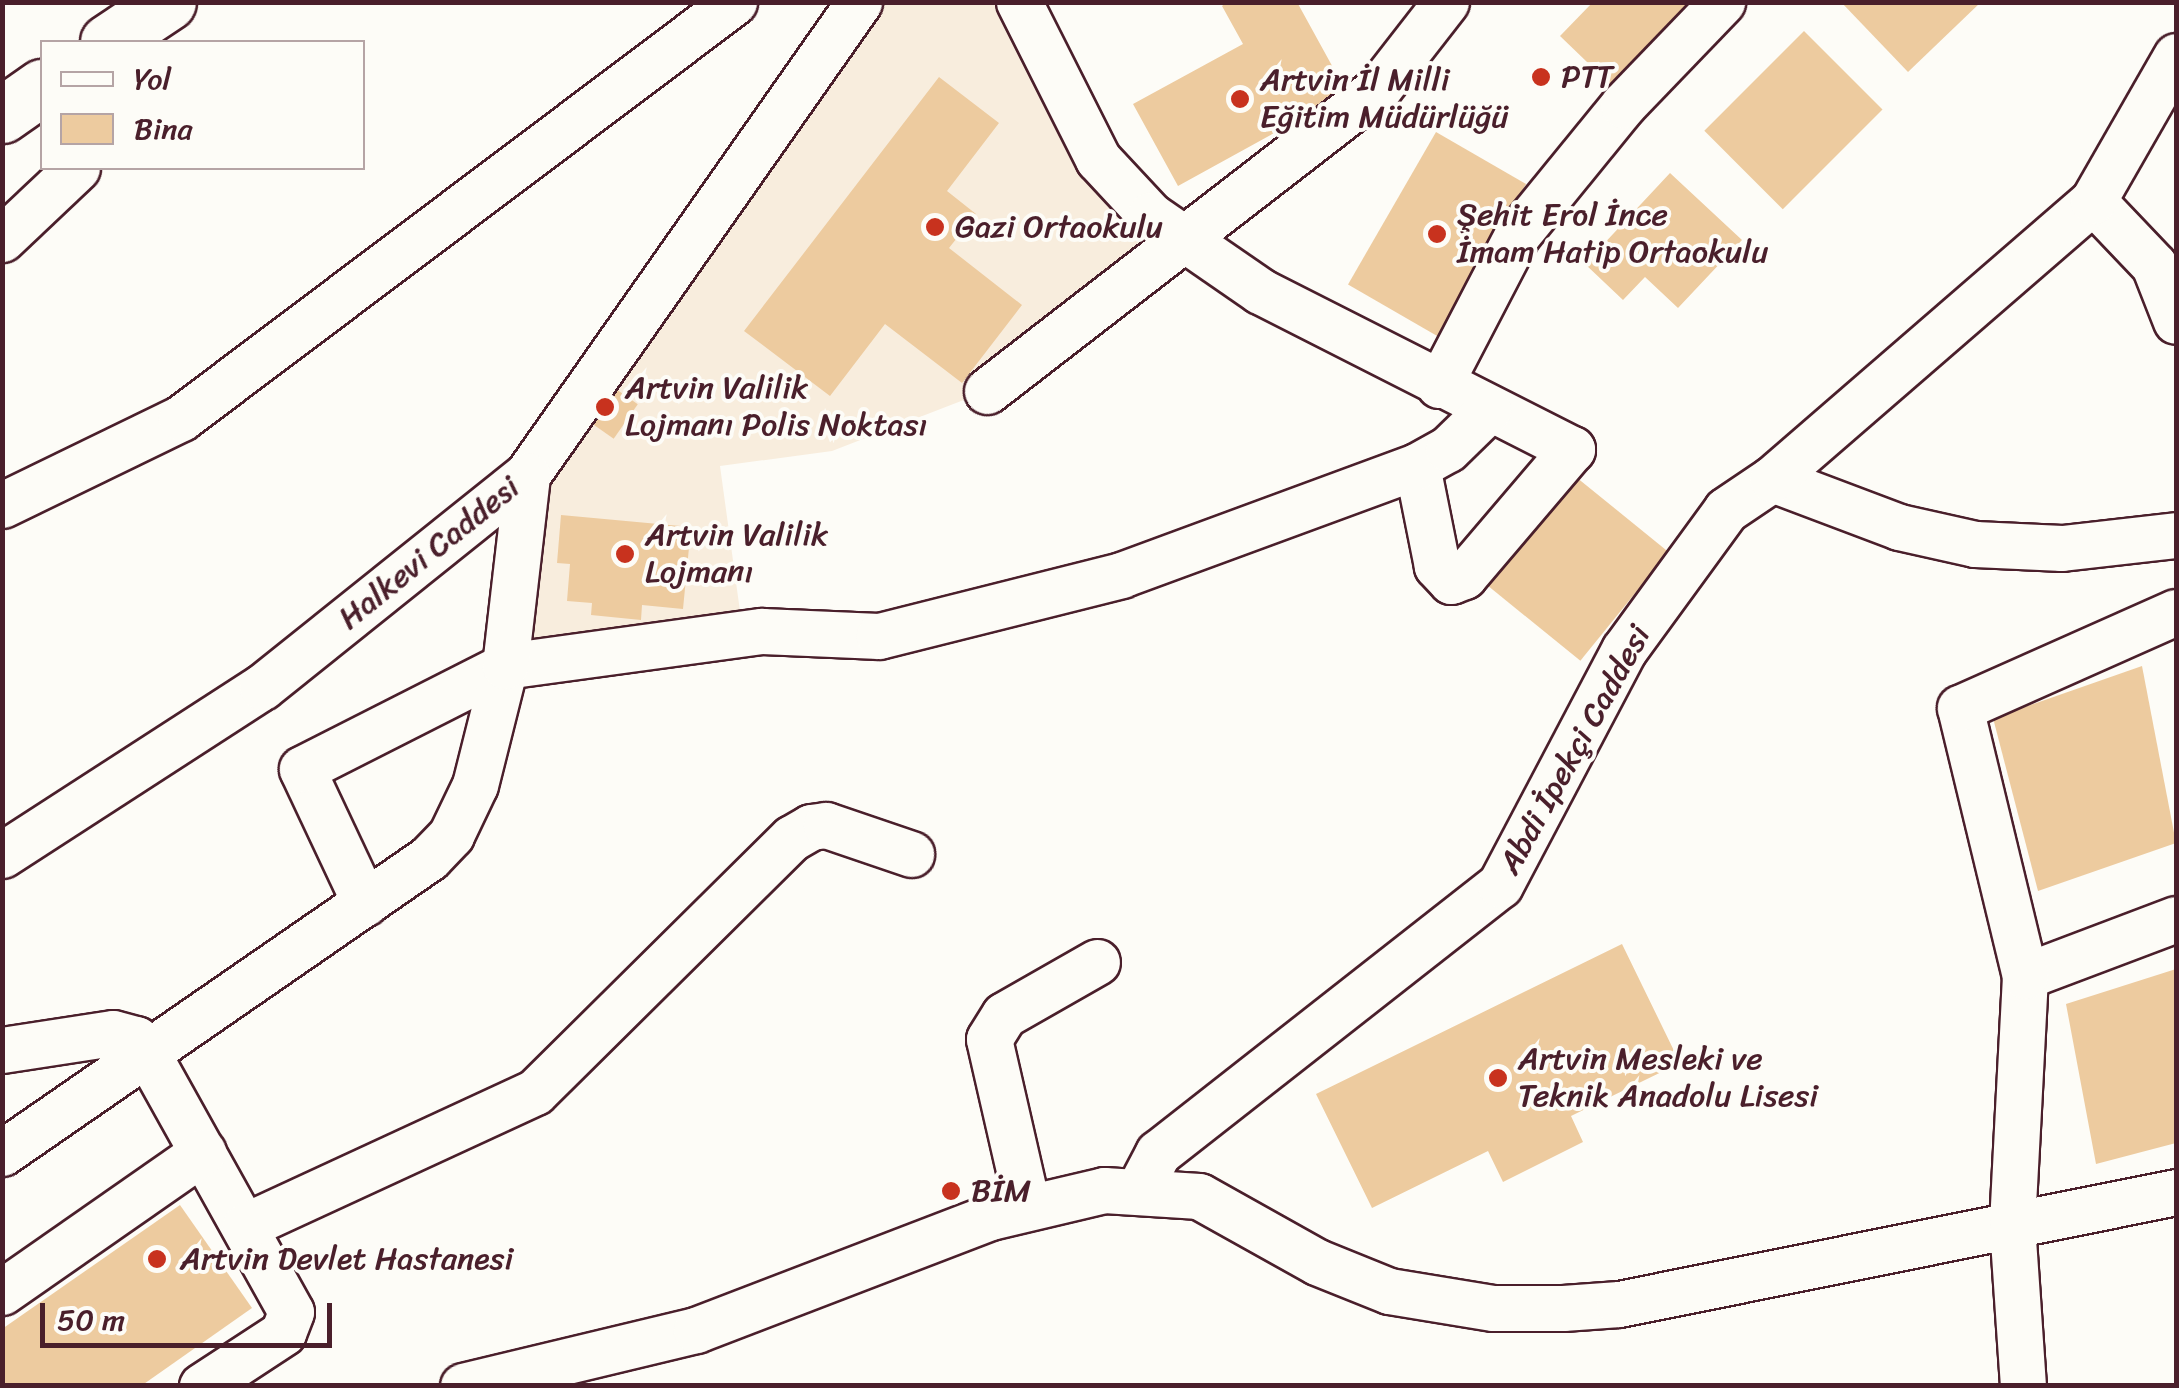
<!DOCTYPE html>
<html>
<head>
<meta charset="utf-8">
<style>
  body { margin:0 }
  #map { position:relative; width:2179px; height:1388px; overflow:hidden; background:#fdfcf7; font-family:Sriracha,sans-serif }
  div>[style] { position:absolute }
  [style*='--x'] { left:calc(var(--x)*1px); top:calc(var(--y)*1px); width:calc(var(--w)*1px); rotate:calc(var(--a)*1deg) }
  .built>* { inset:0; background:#f8eddd }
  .building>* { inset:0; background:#edcb9f; transform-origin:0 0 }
  .roads { filter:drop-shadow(2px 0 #4a1f2b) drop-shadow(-2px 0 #4a1f2b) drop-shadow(0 2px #4a1f2b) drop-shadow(0 -2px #4a1f2b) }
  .minor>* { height:45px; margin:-22.5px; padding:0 22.5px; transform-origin:22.5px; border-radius:22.5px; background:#fdfcf7 }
  .major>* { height:55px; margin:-27.5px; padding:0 27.5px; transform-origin:27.5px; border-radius:27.5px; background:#fdfcf7 }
  .dots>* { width:28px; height:28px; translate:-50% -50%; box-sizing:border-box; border:5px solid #fdfcf7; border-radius:50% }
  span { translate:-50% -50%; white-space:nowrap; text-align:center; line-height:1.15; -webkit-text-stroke:8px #fdfcf7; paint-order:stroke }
  .poi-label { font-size:32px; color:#4a1f2b }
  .left { translate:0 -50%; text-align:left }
  .street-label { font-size:32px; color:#4a1f2b }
  .frame { position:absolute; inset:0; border:5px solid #4a1f2b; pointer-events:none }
  .legend { position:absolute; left:40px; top:40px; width:325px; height:130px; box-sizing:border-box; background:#fdfcf7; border:2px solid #b5a4a5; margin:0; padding:12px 18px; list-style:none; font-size:30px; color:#4a1f2b }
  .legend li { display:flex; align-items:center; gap:20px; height:50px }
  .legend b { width:50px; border:2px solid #b5a4a5 }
  .scale { position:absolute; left:40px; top:1303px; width:292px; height:45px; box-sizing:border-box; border:5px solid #4a1f2b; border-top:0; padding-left:12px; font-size:30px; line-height:35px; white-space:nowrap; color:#4a1f2b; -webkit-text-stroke:8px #fdfcf7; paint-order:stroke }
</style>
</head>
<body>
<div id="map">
  <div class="built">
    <i style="clip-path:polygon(859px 3px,1019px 3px,1076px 118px,1187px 240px,987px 391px,832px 451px,720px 466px,743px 633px,505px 666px,527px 475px)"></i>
  </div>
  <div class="building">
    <i style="clip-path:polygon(1227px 2px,1297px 2px,1347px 93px,1178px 186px,1133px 104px,1243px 44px,1222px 6px)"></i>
    <i style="clip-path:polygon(1593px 2px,1696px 2px,1614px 88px,1560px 36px)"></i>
    <i style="clip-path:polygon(1841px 2px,1981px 2px,1908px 72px)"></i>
    <i style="left:1804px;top:31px;width:111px;height:141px;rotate:45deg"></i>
    <i style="clip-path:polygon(939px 77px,999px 123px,947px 191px,976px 214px,949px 248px,1022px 305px,962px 383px,885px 324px,830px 396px,744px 331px)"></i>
    <i style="left:1436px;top:132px;width:104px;height:176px;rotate:30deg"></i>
    <i style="clip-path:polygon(1670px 173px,1742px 240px,1678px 308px,1645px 277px,1623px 300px,1585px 264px)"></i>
    <i style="left:596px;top:375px;width:51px;height:42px;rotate:35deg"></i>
    <i style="left:1576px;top:477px;width:119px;height:140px;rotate:39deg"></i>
    <i style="clip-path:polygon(561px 515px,691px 527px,683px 609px,642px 605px,641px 620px,591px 615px,592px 603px,567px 601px,570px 564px,557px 563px)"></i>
    <i style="clip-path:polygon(2142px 666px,2176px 843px,2038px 891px,1993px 718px)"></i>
    <i style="clip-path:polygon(1622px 944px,1680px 1063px,1571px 1116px,1583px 1142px,1503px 1182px,1488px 1151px,1372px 1208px,1316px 1094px)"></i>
    <i style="clip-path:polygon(2176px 969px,2176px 1143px,2096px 1164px,2066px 1004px)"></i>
    <i style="clip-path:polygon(180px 1205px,252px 1308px,141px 1386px,2px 1386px,2px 1329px)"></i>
  </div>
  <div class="roads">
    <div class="minor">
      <i style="--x:1019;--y:2;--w:176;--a:63.3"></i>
      <i style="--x:1098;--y:159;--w:76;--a:47.1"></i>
      <i style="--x:1150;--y:215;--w:134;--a:34.6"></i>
      <i style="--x:1260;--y:291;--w:350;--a:26.9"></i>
      <i style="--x:1572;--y:449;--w:167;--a:130.4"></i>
      <i style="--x:1464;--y:576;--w:14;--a:159"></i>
      <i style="--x:1451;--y:581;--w:21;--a:-133"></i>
      <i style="--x:1437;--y:566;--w:102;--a:-101.3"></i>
      <i style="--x:2093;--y:201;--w:88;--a:46.4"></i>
      <i style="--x:2154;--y:265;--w:60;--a:68.6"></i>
      <i style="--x:2;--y:239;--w:103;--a:-43.4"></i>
      <i style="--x:1439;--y:385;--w:169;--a:-62.5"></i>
      <i style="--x:1517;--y:235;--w:168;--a:-50.8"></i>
      <i style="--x:1623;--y:105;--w:143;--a:-46.1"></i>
      <i style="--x:987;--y:391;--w:495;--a:-37.7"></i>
      <i style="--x:1379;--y:88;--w:109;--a:-52.1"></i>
      <i style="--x:1772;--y:479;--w:136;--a:20.7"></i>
      <i style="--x:1899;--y:527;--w:78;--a:12.6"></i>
      <i style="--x:1975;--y:544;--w:87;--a:2.6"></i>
      <i style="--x:2062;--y:548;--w:115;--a:-6.5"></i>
      <i style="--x:2;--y:505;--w:199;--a:-25.9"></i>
      <i style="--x:181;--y:418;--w:692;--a:-36.95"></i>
      <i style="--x:2;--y:855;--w:310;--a:-32.9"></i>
      <i style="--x:262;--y:687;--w:339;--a:-38.7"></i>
      <i style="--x:527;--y:475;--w:578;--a:-54.93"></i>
      <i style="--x:365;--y:903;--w:148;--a:-115.2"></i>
      <i style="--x:302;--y:769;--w:228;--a:-26.9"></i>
      <i style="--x:505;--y:666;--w:259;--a:-7.8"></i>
      <i style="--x:762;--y:631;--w:117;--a:2.4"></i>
      <i style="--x:879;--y:636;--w:250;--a:-14.1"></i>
      <i style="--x:1121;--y:575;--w:315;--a:-20.2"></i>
      <i style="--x:1417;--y:466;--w:35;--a:-29"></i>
      <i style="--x:1448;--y:449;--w:56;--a:-44.3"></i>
      <i style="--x:2025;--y:976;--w:161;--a:-20.7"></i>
      <i style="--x:2;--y:1050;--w:112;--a:-8.7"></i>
      <i style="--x:113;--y:1033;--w:24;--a:15"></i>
      <i style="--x:136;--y:1039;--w:18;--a:52"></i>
      <i style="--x:147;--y:1053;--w:296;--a:60.9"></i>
      <i style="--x:291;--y:1312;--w:22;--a:111"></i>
      <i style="--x:283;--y:1333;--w:97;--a:146.8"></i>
      <i style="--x:2;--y:1153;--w:519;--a:-34.64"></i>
      <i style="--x:429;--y:858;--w:32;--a:-46"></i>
      <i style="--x:451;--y:835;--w:55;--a:-64.4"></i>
      <i style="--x:475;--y:785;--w:123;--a:-75.9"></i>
      <i style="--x:505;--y:666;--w:192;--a:-83.4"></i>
      <i style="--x:1139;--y:1189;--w:41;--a:-62.2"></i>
      <i style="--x:1158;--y:1153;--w:434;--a:-38.1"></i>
      <i style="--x:1500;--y:885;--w:266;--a:-62.2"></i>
      <i style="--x:1624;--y:650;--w:173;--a:-53.9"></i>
      <i style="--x:1726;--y:510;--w:55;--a:-34"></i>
      <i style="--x:1772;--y:479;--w:425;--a:-40.9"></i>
      <i style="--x:2093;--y:201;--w:167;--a:-60.2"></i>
      <i style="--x:1027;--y:1205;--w:170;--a:-102.9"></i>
      <i style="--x:989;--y:1039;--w:28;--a:-58"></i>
      <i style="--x:1004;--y:1015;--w:107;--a:-29.7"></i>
      <i style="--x:245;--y:1226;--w:319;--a:-24.8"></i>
      <i style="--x:535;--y:1092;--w:361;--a:-44.7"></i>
      <i style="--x:792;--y:838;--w:22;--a:-30"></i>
      <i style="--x:811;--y:827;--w:15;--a:-8"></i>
      <i style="--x:826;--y:825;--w:90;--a:18.8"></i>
      <i style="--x:2;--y:1292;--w:245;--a:-34.9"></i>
      <i style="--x:463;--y:1386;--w:240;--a:-13.5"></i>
      <i style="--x:696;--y:1330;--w:315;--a:-21"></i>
      <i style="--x:990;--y:1217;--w:117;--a:-13.3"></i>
      <i style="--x:1104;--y:1190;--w:95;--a:3.6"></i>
      <i style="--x:1199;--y:1196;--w:135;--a:29.2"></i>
      <i style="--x:1317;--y:1262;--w:78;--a:21.9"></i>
      <i style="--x:1389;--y:1291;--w:105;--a:9.3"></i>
      <i style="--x:1493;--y:1308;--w:70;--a:0"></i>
      <i style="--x:1563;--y:1308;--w:56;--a:-4.1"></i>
      <i style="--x:1619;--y:1304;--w:568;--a:-11.37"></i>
      <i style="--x:2023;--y:1386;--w:162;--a:-93.9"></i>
      <i style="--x:2012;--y:1224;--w:248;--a:-87"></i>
      <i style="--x:2025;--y:976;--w:276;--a:-103.6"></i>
      <i style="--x:1960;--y:708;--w:236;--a:-24"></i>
    </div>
    <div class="major">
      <i style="--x:108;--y:42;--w:72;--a:-33.7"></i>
      <i style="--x:2;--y:115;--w:49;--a:-35"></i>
    </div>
  </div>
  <div class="dots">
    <i style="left:1541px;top:77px;background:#c8321e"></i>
    <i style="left:1240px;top:99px;background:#c8321e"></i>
    <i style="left:935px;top:227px;background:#c8321e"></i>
    <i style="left:1437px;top:234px;background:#c8321e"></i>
    <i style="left:605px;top:407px;background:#c8321e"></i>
    <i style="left:625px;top:554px;background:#c8321e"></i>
    <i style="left:1498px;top:1078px;background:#c8321e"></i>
    <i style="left:951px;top:1191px;background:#c8321e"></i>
    <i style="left:157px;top:1259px;background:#c8321e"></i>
  </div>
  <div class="poi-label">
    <span class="left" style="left:1561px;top:77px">PTT</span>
    <span class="left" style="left:1260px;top:99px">Artvin İl Milli<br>Eğitim Müdürlüğü</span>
    <span class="left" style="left:1457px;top:234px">Şehit Erol İnce<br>İmam Hatip Ortaokulu</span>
    <span class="left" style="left:955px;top:227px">Gazi Ortaokulu</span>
    <span class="left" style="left:625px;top:407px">Artvin Valilik<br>Lojmanı Polis Noktası</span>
    <span class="left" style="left:645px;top:554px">Artvin Valilik<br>Lojmanı</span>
    <span class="left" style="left:1518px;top:1078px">Artvin Mesleki ve<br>Teknik Anadolu Lisesi</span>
    <span class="left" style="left:971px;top:1191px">BİM</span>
    <span class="left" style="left:180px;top:1259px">Artvin Devlet Hastanesi</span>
  </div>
  <div class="street-label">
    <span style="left:429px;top:553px;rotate:-39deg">Halkevi Caddesi</span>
    <span style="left:1575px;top:750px;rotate:-61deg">Abdi İpekçi Caddesi</span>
  </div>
  <div class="frame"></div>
  <ul class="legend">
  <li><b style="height:12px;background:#fdfcf7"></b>Yol</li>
  <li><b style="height:28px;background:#edcb9f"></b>Bina</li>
  </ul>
  <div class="scale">50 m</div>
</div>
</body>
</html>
